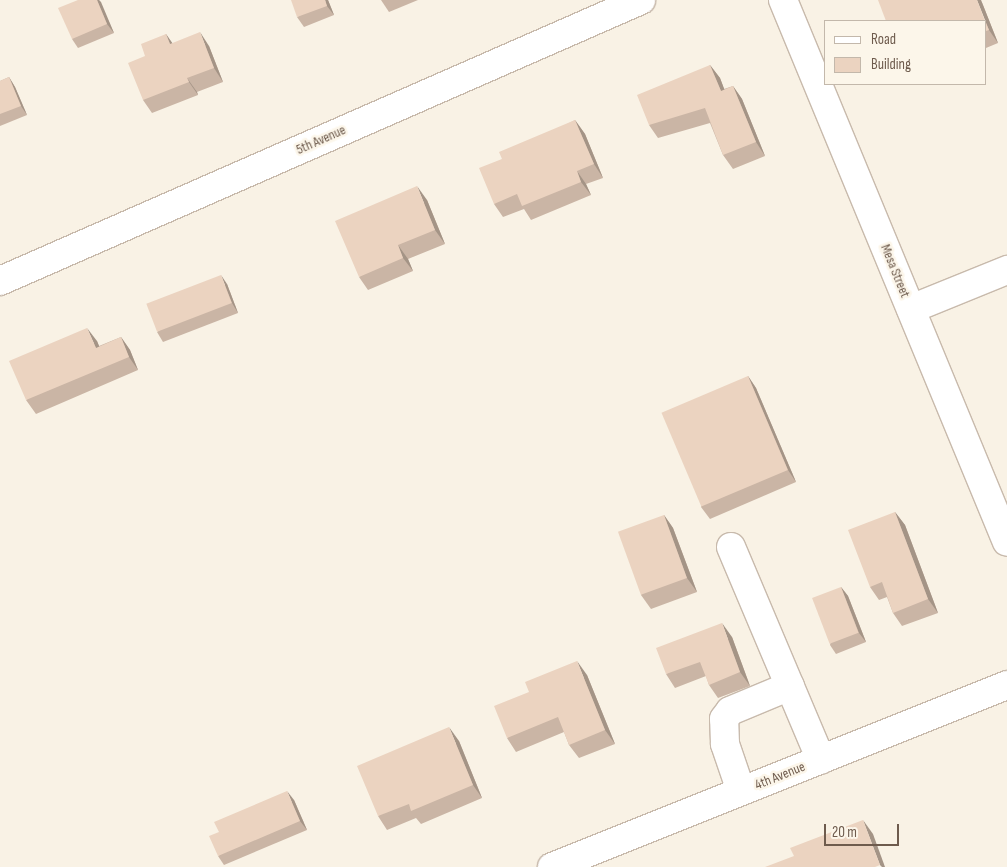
<!DOCTYPE html>
<html>
<head>
<meta charset="utf-8">
<style>
  body { margin:0 }
  #map { position:relative; width:1007px; height:867px; overflow:hidden; background:#f9f2e5; font-family:"Sofia Sans Condensed",sans-serif }
  div>[style] { position:absolute }
  [style*='--x'] { left:calc(var(--x)*1px); top:calc(var(--y)*1px); width:calc(var(--w)*1px); rotate:calc(var(--a)*1deg) }
  .roads { filter:drop-shadow(1px 0 #c8baac) drop-shadow(-1px 0 #c8baac) drop-shadow(0 1px #c8baac) drop-shadow(0 -1px #c8baac) }
  .minor>* { height:28px; margin:-14px; padding:0 14px; transform-origin:14px; border-radius:14px; background:#fff }
  .wall>* { inset:0; background:#cab5a5 }
  .shaded-wall>* { inset:0; background:#a49486 }
  .building>* { inset:0; background:#ebd3c0; transform-origin:0 0 }
  span { translate:-50% -50%; white-space:nowrap; text-align:center; line-height:1.15; -webkit-text-stroke:5px #fcf6ea; paint-order:stroke }
  .street-label { font-size:14px; color:#6e5b4d }
  .legend { position:absolute; left:824px; top:20px; width:162px; height:65px; box-sizing:border-box; background:#fcf6ea; border:1px solid #c3b8ab; margin:0; padding:6px 9px; list-style:none; font-size:15px; color:#6e5b4d }
  .legend li { display:flex; align-items:center; gap:10px; height:25px }
  .legend b { width:25px; border:1px solid #c3b8ab }
  .scale { position:absolute; left:824px; top:824px; width:75px; height:22px; box-sizing:border-box; border:2px solid #6e5b4d; border-top:0; padding-left:6px; font-size:15px; line-height:18px; white-space:nowrap; color:#6e5b4d; -webkit-text-stroke:4px #fcf6ea; paint-order:stroke }
</style>
</head>
<body>
<div id="map">
  <div class="roads">
    <div class="minor">
      <i style="--x:783;--y:0;--w:586;--a:67.55"></i>
      <i style="--x:0;--y:281;--w:700;--a:-23.67"></i>
      <i style="--x:911;--y:309;--w:104;--a:-22.1"></i>
      <i style="--x:731;--y:547;--w:231;--a:67.1"></i>
      <i style="--x:741;--y:791;--w:50;--a:-108.8"></i>
      <i style="--x:725;--y:744;--w:25;--a:-92"></i>
      <i style="--x:724;--y:719;--w:10;--a:-53"></i>
      <i style="--x:730;--y:711;--w:65;--a:-22.6"></i>
      <i style="--x:552;--y:867;--w:490;--a:-21.8"></i>
    </div>
  </div>
  <div class="wall">
    <i style="clip-path:polygon(78px 0,99px 0,114px 33px,78px 48px,72px 39px)"></i>
    <i style="clip-path:polygon(328px 0,334px 15px,304px 27px,297px 17px)"></i>
    <i style="clip-path:polygon(381px 0,418px 0,389px 12px)"></i>
    <i style="clip-path:polygon(981px 0,998px 43px,986px 48px,986px 21px)"></i>
    <i style="clip-path:polygon(166px 34px,172px 43px,209px 46px,223px 82px,197px 92px,198px 95px,152px 113px,143px 100px,145px 56px)"></i>
    <i style="clip-path:polygon(710px 65px,720px 78px,724px 89px,733px 86px,742px 99px,765px 156px,733px 169px,723px 155px,710px 123px,658px 138px,649px 125px)"></i>
    <i style="clip-path:polygon(9px 77px,15px 87px,27px 115px,0 126px,0 81px)"></i>
    <i style="clip-path:polygon(575px 120px,585px 134px,603px 178px,586px 184px,591px 195px,531px 220px,524px 209px,503px 217px,494px 204px,502px 159px)"></i>
    <i style="clip-path:polygon(427px 200px,445px 244px,408px 259px,413px 271px,368px 290px,359px 277px)"></i>
    <i style="clip-path:polygon(227px 284px,238px 313px,163px 342px,157px 332px)"></i>
    <i style="clip-path:polygon(121px 337px,130px 350px,138px 370px,36px 414px,26px 400px,97px 341px,99px 346px)"></i>
    <i style="clip-path:polygon(748px 376px,756px 388px,796px 482px,710px 519px,701px 507px)"></i>
    <i style="clip-path:polygon(895px 512px,905px 525px,938px 613px,902px 626px,893px 613px,887px 597px,879px 600px,870px 587px)"></i>
    <i style="clip-path:polygon(664px 515px,673px 528px,697px 592px,651px 609px,641px 595px)"></i>
    <i style="clip-path:polygon(841px 587px,848px 596px,866px 642px,836px 654px,830px 645px)"></i>
    <i style="clip-path:polygon(732px 637px,750px 686px,718px 698px,709px 685px,706px 676px,675px 688px,666px 674px)"></i>
    <i style="clip-path:polygon(587px 675px,615px 744px,579px 758px,569px 745px,564px 732px,516px 752px,507px 738px)"></i>
    <i style="clip-path:polygon(459px 741px,482px 798px,421px 824px,416px 818px,387px 830px,378px 816px)"></i>
    <i style="clip-path:polygon(294px 800px,307px 830px,224px 865px,218px 856px)"></i>
  </div>
  <div class="shaded-wall">
    <i style="clip-path:polygon(97px 0,99px 0,101px 2px,114px 33px,107px 24px)"></i>
    <i style="clip-path:polygon(325px 0,328px 0,334px 15px,327px 6px)"></i>
    <i style="clip-path:polygon(977px 0,981px 0,998px 43px,989px 30px)"></i>
    <i style="clip-path:polygon(200px 32px,209px 46px,223px 82px,214px 68px)"></i>
    <i style="clip-path:polygon(166px 34px,175px 47px,170px 44px)"></i>
    <i style="clip-path:polygon(710px 65px,720px 78px,730px 104px,721px 91px)"></i>
    <i style="clip-path:polygon(9px 77px,15px 87px,27px 115px,21px 106px)"></i>
    <i style="clip-path:polygon(187px 78px,197px 92px,198px 95px,189px 82px)"></i>
    <i style="clip-path:polygon(733px 86px,742px 99px,765px 156px,756px 142px)"></i>
    <i style="clip-path:polygon(575px 120px,585px 134px,603px 178px,594px 164px)"></i>
    <i style="clip-path:polygon(577px 171px,586px 184px,591px 195px,581px 182px)"></i>
    <i style="clip-path:polygon(417px 186px,427px 200px,445px 244px,435px 230px)"></i>
    <i style="clip-path:polygon(398px 245px,408px 259px,413px 271px,403px 258px)"></i>
    <i style="clip-path:polygon(221px 275px,227px 284px,238px 313px,232px 303px)"></i>
    <i style="clip-path:polygon(87px 328px,97px 341px,105px 361px,96px 348px)"></i>
    <i style="clip-path:polygon(121px 337px,130px 350px,138px 370px,129px 357px)"></i>
    <i style="clip-path:polygon(748px 376px,756px 388px,796px 482px,788px 470px)"></i>
    <i style="clip-path:polygon(895px 512px,905px 525px,938px 613px,928px 599px)"></i>
    <i style="clip-path:polygon(664px 515px,673px 528px,697px 592px,687px 578px)"></i>
    <i style="clip-path:polygon(841px 587px,848px 596px,866px 642px,859px 633px)"></i>
    <i style="clip-path:polygon(722px 623px,732px 637px,750px 686px,740px 672px)"></i>
    <i style="clip-path:polygon(577px 661px,587px 675px,615px 744px,605px 730px)"></i>
    <i style="clip-path:polygon(449px 727px,459px 741px,482px 798px,473px 785px)"></i>
    <i style="clip-path:polygon(287px 791px,294px 800px,307px 830px,300px 821px)"></i>
    <i style="clip-path:polygon(863px 820px,873px 834px,885px 867px,882px 867px,880px 865px)"></i>
  </div>
  <div class="building">
    <i style="clip-path:polygon(78px 0,97px 0,107px 24px,72px 39px,58px 8px)"></i>
    <i style="clip-path:polygon(291px 0,325px 0,327px 6px,297px 17px)"></i>
    <i style="clip-path:polygon(878px 0,977px 0,985px 21px,886px 21px)"></i>
    <i style="clip-path:polygon(986px 23px,989px 30px,986px 31px)"></i>
    <i style="clip-path:polygon(200px 32px,214px 68px,187px 78px,189px 82px,143px 100px,128px 63px,145px 56px,141px 44px,166px 34px,170px 44px)"></i>
    <i style="clip-path:polygon(710px 65px,721px 91px,733px 86px,756px 142px,723px 155px,705px 108px,649px 125px,637px 95px)"></i>
    <i style="clip-path:polygon(9px 77px,21px 106px,0 114px,0 81px)"></i>
    <i style="clip-path:polygon(575px 120px,594px 164px,577px 171px,581px 182px,522px 206px,517px 194px,494px 204px,479px 168px,502px 159px,499px 152px)"></i>
    <i style="clip-path:polygon(417px 186px,435px 230px,398px 245px,403px 258px,359px 277px,335px 221px)"></i>
    <i style="left:221px;top:275px;width:30px;height:80px;rotate:69deg"></i>
    <i style="clip-path:polygon(87px 328px,96px 348px,121px 337px,129px 357px,26px 400px,9px 361px)"></i>
    <i style="left:748px;top:376px;width:102px;height:94px;rotate:67deg"></i>
    <i style="clip-path:polygon(895px 512px,928px 599px,893px 613px,882px 582px,870px 587px,848px 530px)"></i>
    <i style="left:664px;top:515px;width:67px;height:49px;rotate:70deg"></i>
    <i style="left:841px;top:587px;width:49px;height:31px;rotate:69deg"></i>
    <i style="clip-path:polygon(722px 623px,740px 672px,709px 685px,700px 662px,666px 674px,656px 648px)"></i>
    <i style="clip-path:polygon(577px 661px,605px 730px,569px 745px,558px 717px,507px 738px,494px 706px,529px 692px,525px 682px)"></i>
    <i style="clip-path:polygon(449px 727px,473px 785px,411px 811px,409px 804px,378px 816px,357px 766px)"></i>
    <i style="clip-path:polygon(287px 791px,300px 821px,218px 856px,209px 836px,219px 832px,214px 822px)"></i>
    <i style="clip-path:polygon(863px 820px,880px 865px,875px 867px,765px 867px,794px 856px,790px 848px)"></i>
  </div>
  <div class="street-label">
    <span style="left:321px;top:140px;rotate:-24deg">5th Avenue</span>
    <span style="left:895px;top:271px;rotate:68deg">Mesa Street</span>
    <span style="left:780px;top:776px;rotate:-22deg">4th Avenue</span>
  </div>
  <ul class="legend">
  <li><b style="height:6px;background:#fff"></b>Road</li>
  <li><b style="height:14px;background:#ebd3c0"></b>Building</li>
  </ul>
  <div class="scale">20 m</div>
</div>
</body>
</html>
